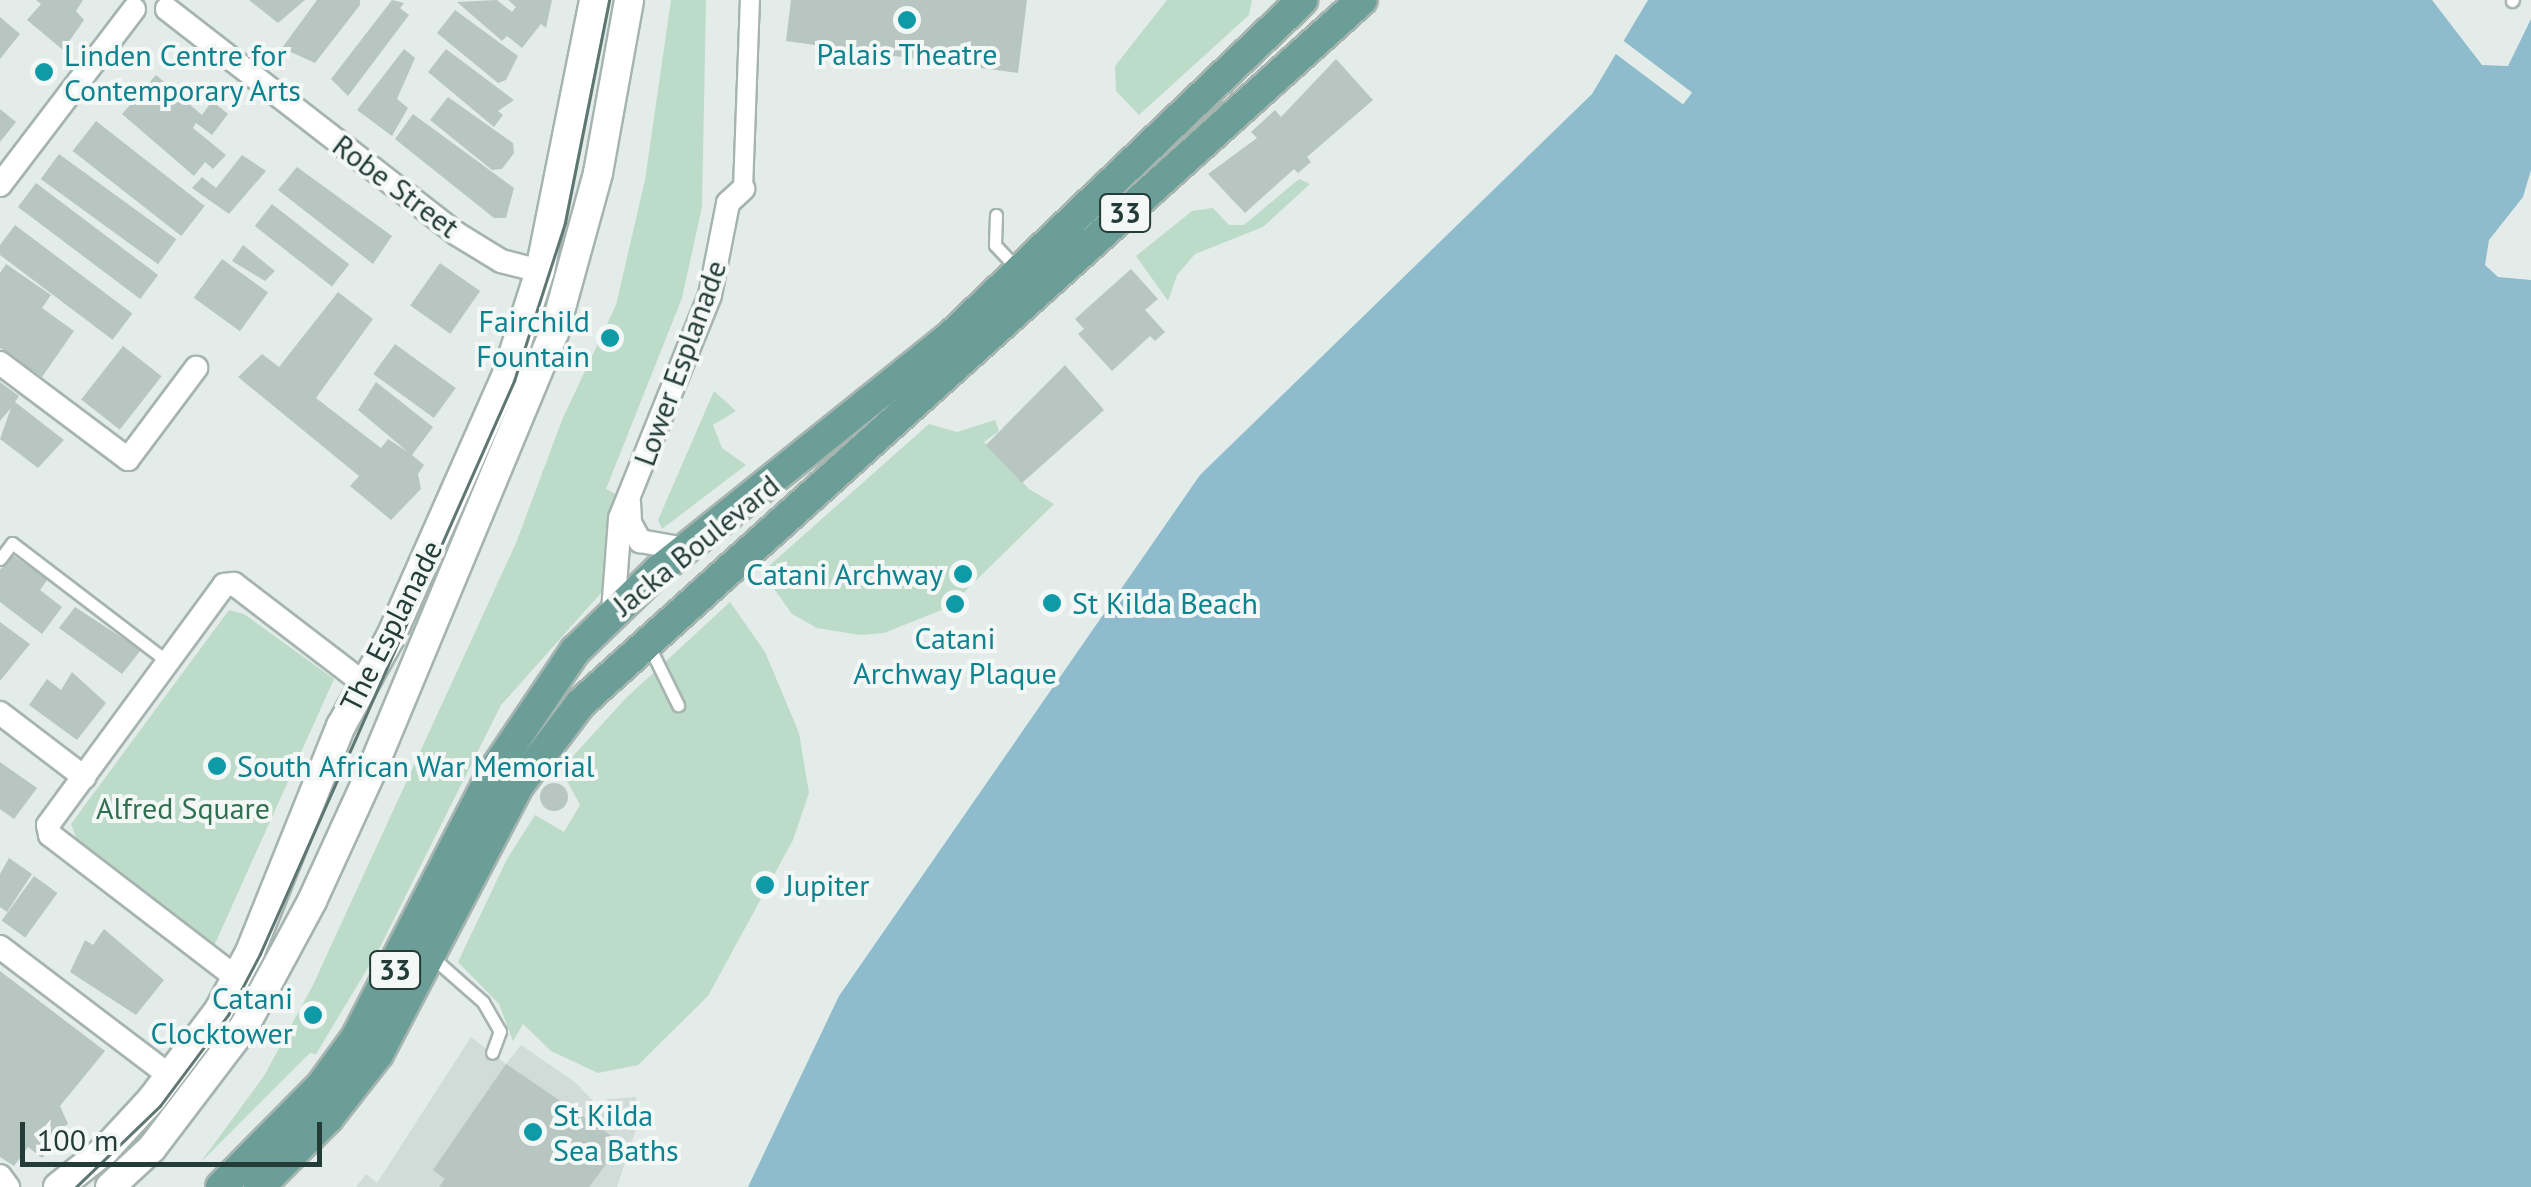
<!DOCTYPE html>
<html>
<head>
<meta charset="utf-8">
<style>
  body { margin:0 }
  #map { position:relative; width:2531px; height:1187px; overflow:hidden; background:#e3ece9; font-family:"PT Sans",sans-serif }
  div>[style] { position:absolute }
  [style*='--x'] { left:calc(var(--x)*1px); top:calc(var(--y)*1px); width:calc(var(--w)*1px); rotate:calc(var(--a)*1deg) }
  .built>* { inset:0; background:#d1dbd8 }
  .green>* { inset:0; background:#bddbc9 }
  .water>* { inset:0; background:#8ebccd }
  .pier>* { inset:0; background:#e3ece9; transform-origin:0 0 }
  .building>* { inset:0; background:#b8c6c2; transform-origin:0 0 }
  .round { border-radius:50% }
  .roads { filter:drop-shadow(2px 0 #a6b4b0) drop-shadow(-2px 0 #a6b4b0) drop-shadow(0 2px #a6b4b0) drop-shadow(0 -2px #a6b4b0) }
  .service>* { height:11px; margin:-5.5px; padding:0 5.5px; transform-origin:5.5px; border-radius:5.5px; background:#fff }
  .pedestrian>* { height:18px; margin:-9px; padding:0 9px; transform-origin:9px; border-radius:9px; background:#fff }
  .minor>* { height:22px; margin:-11px; padding:0 11px; transform-origin:11px; border-radius:11px; background:#fff }
  .tertiary>* { height:28px; margin:-14px; padding:0 14px; transform-origin:14px; border-radius:14px; background:#fff }
  .primary>* { height:30px; margin:-15px; padding:0 15px; transform-origin:15px; border-radius:15px; background:#6a9e97 }
  .tram>* { height:2.5px; margin:-1.25px; padding:0 1.25px; transform-origin:1.25px; border-radius:1.25px; background:#5e7773 }
  .dots>* { width:28px; height:28px; translate:-50% -50%; box-sizing:border-box; border:5px solid #f3f8f6; border-radius:50% }
  span { translate:-50% -50%; white-space:nowrap; text-align:center; line-height:1.15; -webkit-text-stroke:8px #f3f8f6; paint-order:stroke }
  .shield-label span { padding:2px 8px; background:#f3f8f6; border:2px solid; border-radius:8px; -webkit-text-stroke-width:0 }
  .shield-label { font-size:28px; color:#243c38; font-weight:700 }
  .culture-label { font-size:30px; color:#0d838f }
  .left { translate:0 -50%; text-align:left }
  .right { translate:-100% -50%; text-align:right }
  .street-label { font-size:30px; color:#243c38 }
  .park-label { font-size:30px; color:#307050 }
  .scale { position:absolute; left:20px; top:1122px; width:302px; height:45px; box-sizing:border-box; border:5px solid #243c38; border-top:0; padding-left:12px; font-size:30px; line-height:35px; white-space:nowrap; color:#243c38; -webkit-text-stroke:8px #f3f8f6; paint-order:stroke }
</style>
</head>
<body>
<div id="map">
  <div class="built">
    <i style="clip-path:polygon(471px 1037px,506px 1064px,521px 1045px,575px 1082px,600px 1108px,608px 1099px,636px 1097px,635px 1132px,617px 1187px,356px 1187px,366px 1174px,377px 1183px)"></i>
  </div>
  <div class="green">
    <i style="clip-path:polygon(671px 0,706px 0,702px 207px,682px 298px,606px 489px,619px 496px,609px 584px,501px 705px,378px 951px,316px 1054px,310px 1053px,200px 1163px,264px 1076px,313px 985px,516px 543px,562px 420px,616px 305px,645px 180px)"></i>
    <i style="clip-path:polygon(1167px 0,1252px 0,1249px 15px,1139px 115px,1116px 91px,1115px 66px)"></i>
    <i style="clip-path:polygon(1299px 179px,1310px 184px,1263px 227px,1195px 254px,1177px 275px,1168px 301px,1136px 256px,1192px 211px,1213px 208px,1229px 225px,1244px 225px)"></i>
    <i style="clip-path:polygon(714px 391px,736px 411px,713px 425px,722px 448px,746px 465px,662px 529px,658px 520px)"></i>
    <i style="clip-path:polygon(995px 420px,999px 431px,984px 442px,1029px 489px,1054px 504px,949px 607px,884px 633px,860px 635px,817px 628px,792px 614px,762px 572px,929px 424px,957px 432px)"></i>
    <i style="clip-path:polygon(730px 602px,765px 652px,799px 733px,809px 793px,793px 840px,708px 996px,638px 1065px,598px 1073px,551px 1051px,523px 1024px,513px 1041px,499px 1004px,458px 962px,507px 859px,535px 815px,564px 832px,580px 805px,564px 775px,555px 776px,625px 699px)"></i>
    <i style="clip-path:polygon(229px 610px,244px 614px,334px 679px,214px 946px,78px 842px,71px 824px)"></i>
  </div>
  <div class="water">
    <i style="clip-path:polygon(1648px 0,2432px 0,2482px 65px,2508px 66px,2531px 19px,2531px 170px,2523px 197px,2489px 240px,2485px 265px,2498px 277px,2531px 280px,2531px 1187px,748px 1187px,839px 996px,1200px 475px,1592px 94px)"></i>
  </div>
  <div class="pier">
    <i style="left:1617px;top:36px;width:94px;height:15px;rotate:37deg"></i>
  </div>
  <div class="building">
    <i style="clip-path:polygon(36px 0,83px 0,76px 11px,84px 20px,63px 50px,27px 20px,41px 4px)"></i>
    <i style="clip-path:polygon(249px 0,305px 0,278px 23px)"></i>
    <i style="clip-path:polygon(317px 0,360px 0,360px 5px,315px 63px,282px 48px)"></i>
    <i style="clip-path:polygon(392px 0,404px 3px,400px 8px,409px 15px,348px 96px,331px 79px)"></i>
    <i style="clip-path:polygon(497px 0,512px 12px,516px 7px,508px 0,552px 0,546px 28px,541px 24px,522px 48px,507px 36px,502px 41px,457px 2px)"></i>
    <i style="clip-path:polygon(791px 0,1027px 0,1018px 73px,786px 41px)"></i>
    <i style="clip-path:polygon(455px 10px,518px 56px,506px 80px,498px 83px,437px 33px)"></i>
    <i style="clip-path:polygon(0 17px,20px 34px,0 59px)"></i>
    <i style="clip-path:polygon(404px 49px,415px 58px,397px 99px,408px 108px,392px 136px,357px 110px)"></i>
    <i style="clip-path:polygon(446px 49px,514px 100px,498px 111px,503px 115px,494px 127px,428px 72px)"></i>
    <i style="clip-path:polygon(1336px 59px,1373px 100px,1307px 157px,1311px 162px,1298px 173px,1294px 169px,1245px 213px,1208px 174px,1257px 138px,1251px 132px,1275px 110px,1281px 117px)"></i>
    <i style="clip-path:polygon(156px 75px,202px 115px,212px 101px,228px 114px,212px 135px,196px 123px,193px 128px,226px 155px,213px 169px,205px 162px,194px 176px,122px 114px)"></i>
    <i style="clip-path:polygon(448px 97px,513px 143px,514px 153px,502px 169px,492px 170px,430px 120px)"></i>
    <i style="clip-path:polygon(0 109px,16px 122px,0 142px)"></i>
    <i style="clip-path:polygon(413px 114px,514px 188px,506px 218px,494px 218px,395px 139px)"></i>
    <i style="left:96px;top:121px;width:138px;height:38px;rotate:38deg"></i>
    <i style="left:59px;top:154px;width:145px;height:31px;rotate:36deg"></i>
    <i style="clip-path:polygon(242px 155px,266px 171px,229px 214px,192px 188px,202px 177px,216px 188px)"></i>
    <i style="clip-path:polygon(297px 167px,392px 236px,373px 264px,278px 190px)"></i>
    <i style="left:36px;top:183px;width:153px;height:30px;rotate:37deg"></i>
    <i style="left:272px;top:204px;width:98px;height:28px;rotate:38deg"></i>
    <i style="left:15px;top:225px;width:147px;height:33px;rotate:37deg"></i>
    <i style="clip-path:polygon(243px 245px,275px 271px,265px 281px,232px 261px)"></i>
    <i style="left:222px;top:259px;width:57px;height:48px;rotate:36deg"></i>
    <i style="left:440px;top:263px;width:49px;height:52px;rotate:35deg"></i>
    <i style="clip-path:polygon(6px 264px,51px 295px,42px 308px,74px 331px,42px 377px,0 348px,0 273px)"></i>
    <i style="clip-path:polygon(1131px 269px,1158px 299px,1145px 310px,1165px 332px,1155px 341px,1150px 336px,1112px 371px,1078px 334px,1084px 329px,1075px 319px)"></i>
    <i style="clip-path:polygon(338px 292px,373px 319px,316px 398px,381px 448px,388px 439px,408px 452px,358px 410px,376px 382px,433px 427px,412px 455px,424px 465px,418px 474px,421px 489px,391px 520px,350px 486px,359px 476px,238px 377px,262px 354px,279px 367px)"></i>
    <i style="left:395px;top:344px;width:75px;height:37px;rotate:36deg"></i>
    <i style="left:123px;top:346px;width:49px;height:68px;rotate:38deg"></i>
    <i style="clip-path:polygon(1065px 365px,1104px 410px,1022px 483px,986px 445px)"></i>
    <i style="clip-path:polygon(0 382px,19px 396px,15px 402px,64px 440px,38px 468px,0 439px,11px 408px,0 421px)"></i>
    <i style="clip-path:polygon(11px 554px,48px 579px,40px 590px,62px 607px,42px 634px,0 602px,0 570px)"></i>
    <i style="clip-path:polygon(75px 607px,141px 650px,122px 674px,59px 628px)"></i>
    <i style="clip-path:polygon(0 622px,30px 644px,0 681px)"></i>
    <i style="clip-path:polygon(72px 672px,106px 703px,77px 740px,29px 705px,47px 679px,61px 690px)"></i>
    <i style="clip-path:polygon(0 762px,37px 788px,14px 819px,0 809px)"></i>
    <i class="round" style="left:540px;top:783px;width:28px;height:28px"></i>
    <i style="clip-path:polygon(9px 858px,32px 874px,7px 912px,0 907px,0 874px)"></i>
    <i style="left:34px;top:876px;width:29px;height:55px;rotate:36deg"></i>
    <i style="clip-path:polygon(104px 929px,164px 980px,136px 1015px,70px 972px,85px 940px,93px 945px)"></i>
    <i style="clip-path:polygon(0 971px,105px 1051px,60px 1106px,68px 1124px,54px 1133px,59px 1138px,42px 1158px,28px 1147px,14px 1166px,0 1157px)"></i>
    <i style="clip-path:polygon(506px 1064px,622px 1143px,589px 1187px,439px 1187px,445px 1179px,433px 1170px)"></i>
  </div>
  <div class="roads">
    <div class="service">
      <i style="--x:2512;--y:1;--w:1;--a:-45"></i>
      <i style="--x:996;--y:215;--w:30;--a:92"></i>
      <i style="--x:995;--y:245;--w:35;--a:47"></i>
      <i style="--x:0;--y:559;--w:20;--a:-53"></i>
      <i style="--x:12;--y:543;--w:196;--a:37.3"></i>
      <i style="--x:649;--y:646;--w:66;--a:63.8"></i>
      <i style="--x:432;--y:957;--w:68;--a:41.4"></i>
      <i style="--x:483;--y:1002;--w:34;--a:60"></i>
      <i style="--x:500;--y:1031;--w:23;--a:110"></i>
    </div>
    <div class="pedestrian">
      <i style="--x:743;--y:189;--w:189;--a:-87.9"></i>
    </div>
    <div class="minor">
      <i style="--x:167;--y:9;--w:367;--a:37.8"></i>
      <i style="--x:457;--y:234;--w:52;--a:31.5"></i>
      <i style="--x:501;--y:261;--w:40;--a:14.4"></i>
      <i style="--x:0;--y:185;--w:221;--a:-52.7"></i>
      <i style="--x:0;--y:363;--w:160;--a:36.9"></i>
      <i style="--x:128;--y:459;--w:114;--a:-53.2"></i>
      <i style="--x:629;--y:502;--w:21;--a:87"></i>
      <i style="--x:630;--y:523;--w:21;--a:61"></i>
      <i style="--x:640;--y:541;--w:46;--a:10.1"></i>
      <i style="--x:613;--y:612;--w:94;--a:-85.7"></i>
      <i style="--x:620;--y:518;--w:240;--a:-68"></i>
      <i style="--x:710;--y:295;--w:94;--a:-78.9"></i>
      <i style="--x:728;--y:203;--w:21;--a:-43"></i>
      <i style="--x:0;--y:713;--w:106;--a:37.3"></i>
      <i style="--x:0;--y:947;--w:213;--a:37.2"></i>
      <i style="--x:238;--y:979;--w:237;--a:-142.5"></i>
      <i style="--x:50;--y:835;--w:10;--a:-101"></i>
      <i style="--x:48;--y:825;--w:298;--a:-53.7"></i>
      <i style="--x:224;--y:585;--w:10;--a:-6"></i>
      <i style="--x:234;--y:584;--w:165;--a:37.4"></i>
      <i style="--x:0;--y:1176;--w:14;--a:54"></i>
    </div>
    <div class="tertiary">
      <i style="--x:58;--y:1187;--w:60;--a:-38.2"></i>
      <i style="--x:105;--y:1150;--w:69;--a:-47.3"></i>
      <i style="--x:152;--y:1099;--w:111;--a:-53"></i>
      <i style="--x:219;--y:1010;--w:66;--a:-61.9"></i>
      <i style="--x:250;--y:952;--w:244;--a:-68.1"></i>
      <i style="--x:341;--y:726;--w:103;--a:-60.9"></i>
      <i style="--x:391;--y:636;--w:283;--a:-66.1"></i>
      <i style="--x:506;--y:377;--w:111;--a:-72.2"></i>
      <i style="--x:540;--y:271;--w:276;--a:-78.7"></i>
      <i style="--x:110;--y:1187;--w:57;--a:-42.9"></i>
      <i style="--x:152;--y:1148;--w:152;--a:-52.8"></i>
      <i style="--x:244;--y:1027;--w:143;--a:-61.6"></i>
      <i style="--x:312;--y:901;--w:142;--a:-65.4"></i>
      <i style="--x:371;--y:772;--w:476;--a:-67.4"></i>
      <i style="--x:554;--y:333;--w:166;--a:-74.6"></i>
      <i style="--x:598;--y:173;--w:176;--a:-79.8"></i>
    </div>
    <div class="primary">
      <i style="--x:221;--y:1187;--w:142;--a:-45.3"></i>
      <i style="--x:321;--y:1086;--w:59;--a:-53.9"></i>
      <i style="--x:356;--y:1038;--w:301;--a:-62.7"></i>
      <i style="--x:494;--y:771;--w:145;--a:-56"></i>
      <i style="--x:575;--y:651;--w:117;--a:-44"></i>
      <i style="--x:659;--y:570;--w:374;--a:-38.7"></i>
      <i style="--x:951;--y:336;--w:486;--a:-43.7"></i>
      <i style="--x:259;--y:1187;--w:98;--a:-45"></i>
      <i style="--x:328;--y:1118;--w:81;--a:-52"></i>
      <i style="--x:378;--y:1054;--w:302;--a:-62.4"></i>
      <i style="--x:518;--y:786;--w:103;--a:-52.9"></i>
      <i style="--x:580;--y:704;--w:1052;--a:-42"></i>
    </div>
  </div>
  <div class="tram">
    <i style="--x:76;--y:1187;--w:117;--a:-44"></i>
    <i style="--x:160;--y:1106;--w:114;--a:-53.2"></i>
    <i style="--x:228;--y:1015;--w:69;--a:-62.3"></i>
    <i style="--x:260;--y:954;--w:627;--a:-66.09"></i>
    <i style="--x:514;--y:381;--w:166;--a:-72.1"></i>
    <i style="--x:565;--y:223;--w:227;--a:-78.8"></i>
  </div>
  <div class="dots">
    <i style="left:907px;top:20px;background:#0f9aa8"></i>
    <i style="left:44px;top:72px;background:#0f9aa8"></i>
    <i style="left:610px;top:338px;background:#0f9aa8"></i>
    <i style="left:963px;top:574px;background:#0f9aa8"></i>
    <i style="left:1052px;top:603px;background:#0f9aa8"></i>
    <i style="left:955px;top:604px;background:#0f9aa8"></i>
    <i style="left:217px;top:766px;background:#0f9aa8"></i>
    <i style="left:765px;top:885px;background:#0f9aa8"></i>
    <i style="left:313px;top:1015px;background:#0f9aa8"></i>
    <i style="left:533px;top:1132px;background:#0f9aa8"></i>
  </div>
  <div class="shield-label">
    <span style="left:1125px;top:213px">33</span>
    <span style="left:395px;top:970px">33</span>
  </div>
  <div class="culture-label">
    <span style="left:907px;top:54px">Palais Theatre</span>
    <span class="left" style="left:64px;top:72px">Linden Centre for<br>Contemporary Arts</span>
    <span class="right" style="left:590px;top:338px">Fairchild<br>Fountain</span>
    <span class="right" style="left:943px;top:574px">Catani Archway</span>
    <span class="left" style="left:1072px;top:603px">St Kilda Beach</span>
    <span style="left:955px;top:655px">Catani<br>Archway Plaque</span>
    <span class="left" style="left:237px;top:766px">South African War Memorial</span>
    <span class="left" style="left:785px;top:885px">Jupiter</span>
    <span class="right" style="left:293px;top:1015px">Catani<br>Clocktower</span>
    <span class="left" style="left:553px;top:1132px">St Kilda<br>Sea Baths</span>
  </div>
  <div class="street-label">
    <span style="left:396px;top:186px;rotate:37deg">Robe Street</span>
    <span style="left:680px;top:363px;rotate:-70deg">Lower Esplanade</span>
    <span style="left:696px;top:545px;rotate:-39deg">Jacka Boulevard</span>
    <span style="left:391px;top:626px;rotate:-63deg">The Esplanade</span>
  </div>
  <div class="park-label">
    <span style="left:183px;top:808px">Alfred Square</span>
  </div>
  <div class="scale">100 m</div>
</div>
</body>
</html>
